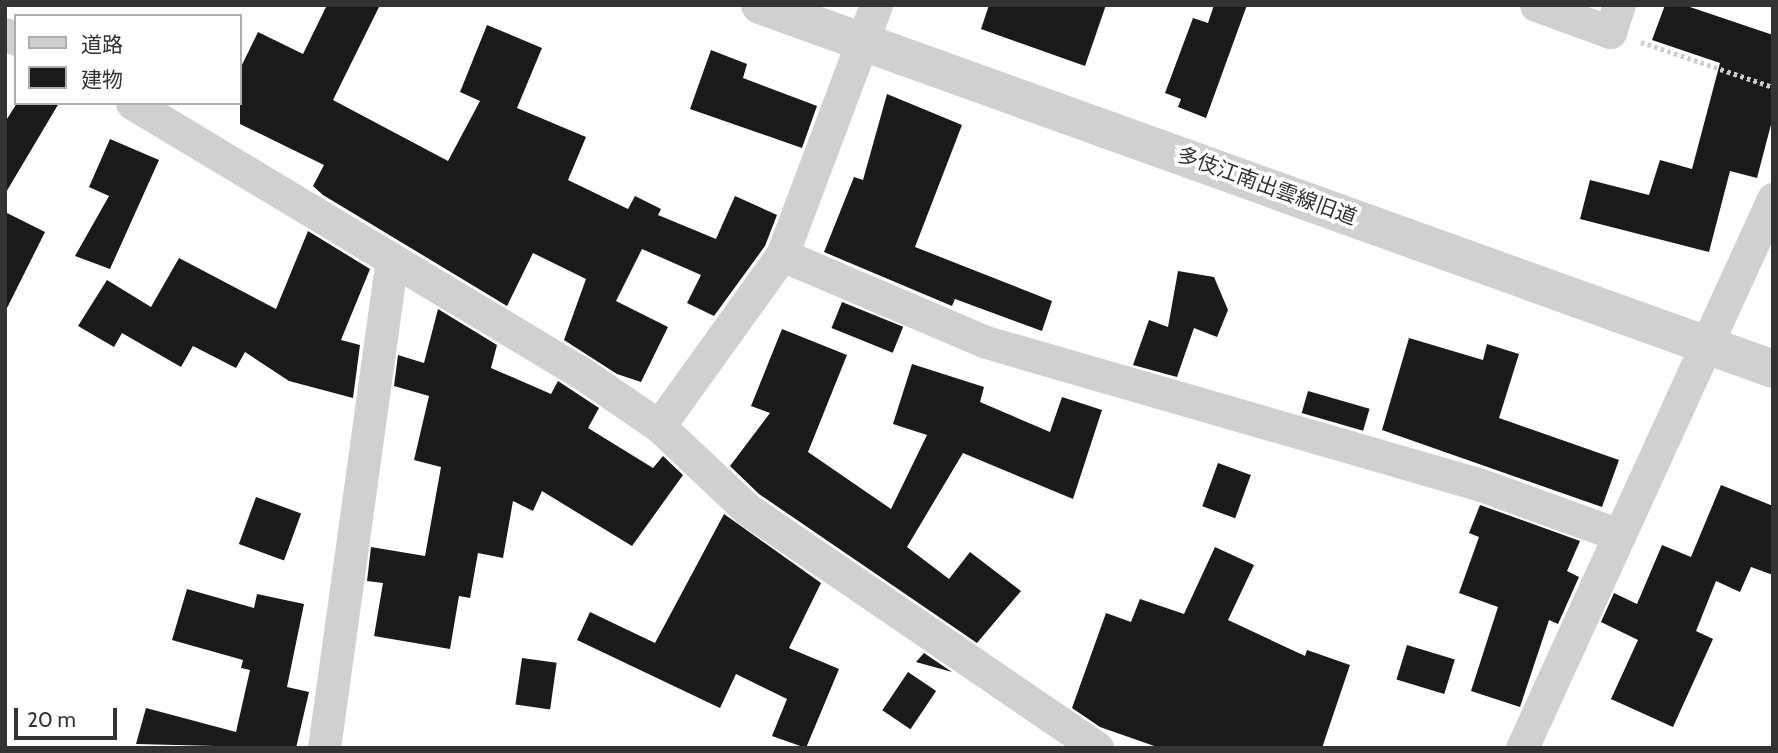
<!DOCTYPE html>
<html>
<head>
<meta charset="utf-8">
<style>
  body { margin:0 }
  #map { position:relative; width:1778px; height:753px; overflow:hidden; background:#fff; font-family:Cabin,"Noto Sans JP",sans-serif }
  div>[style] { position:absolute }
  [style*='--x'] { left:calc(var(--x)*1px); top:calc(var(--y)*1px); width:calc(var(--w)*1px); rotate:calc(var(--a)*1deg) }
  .building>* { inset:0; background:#1a1a1a; transform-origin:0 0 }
  .path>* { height:4.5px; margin-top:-2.25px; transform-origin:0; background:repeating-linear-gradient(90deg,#cdcdcd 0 3.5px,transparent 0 7px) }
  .minor>* { height:33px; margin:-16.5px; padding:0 16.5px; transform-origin:16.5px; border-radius:16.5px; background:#d0d0d0 }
  .tertiary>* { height:38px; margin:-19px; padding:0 19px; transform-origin:19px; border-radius:19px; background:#d0d0d0 }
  span { translate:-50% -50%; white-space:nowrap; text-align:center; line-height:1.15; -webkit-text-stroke:7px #fff; paint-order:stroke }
  .street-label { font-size:21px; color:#333 }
  .frame { position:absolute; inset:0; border:7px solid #333; pointer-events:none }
  .legend { position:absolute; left:14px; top:14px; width:228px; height:91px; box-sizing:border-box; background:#fff; border:2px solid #adadad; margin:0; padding:9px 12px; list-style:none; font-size:21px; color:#333 }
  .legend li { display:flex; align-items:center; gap:14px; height:35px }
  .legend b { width:35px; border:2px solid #adadad }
  .scale { position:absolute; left:14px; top:708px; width:103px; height:32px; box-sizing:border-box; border:4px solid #333; border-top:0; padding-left:9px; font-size:21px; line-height:24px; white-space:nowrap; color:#333; -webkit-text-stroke:5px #fff; paint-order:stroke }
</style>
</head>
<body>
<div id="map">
  <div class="building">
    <i style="clip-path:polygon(327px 5px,380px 5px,333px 100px,448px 161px,480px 101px,460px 92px,487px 25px,542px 48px,517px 108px,586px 137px,568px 180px,628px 209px,635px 196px,661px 209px,658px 215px,716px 239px,735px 196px,777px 215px,765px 246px,714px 316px,687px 303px,701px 275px,642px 249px,616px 301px,668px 327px,641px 382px,617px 374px,564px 340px,586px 279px,533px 253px,507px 306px,323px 195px,313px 186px,324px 165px,240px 124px,240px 69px,258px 32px,303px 54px)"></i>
    <i style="clip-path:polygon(989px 5px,1106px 5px,1085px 66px,981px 29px)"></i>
    <i style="clip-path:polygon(1214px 5px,1247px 5px,1206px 118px,1178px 107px,1181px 99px,1165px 93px,1193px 18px,1208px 23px)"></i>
    <i style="clip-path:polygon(1665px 5px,1684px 5px,1773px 35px,1773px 117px,1757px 178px,1730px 171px,1709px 252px,1580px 219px,1590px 180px,1649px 195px,1660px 160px,1692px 169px,1720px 63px,1652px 40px)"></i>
    <i style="clip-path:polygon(711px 50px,747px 64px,743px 78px,817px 106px,802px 148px,690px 109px)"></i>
    <i style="clip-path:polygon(887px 94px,962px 125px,915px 247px,1052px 301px,1042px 331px,955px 299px,952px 306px,824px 252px,854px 177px,863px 180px)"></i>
    <i style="clip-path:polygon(17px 103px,59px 103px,5px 194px,5px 122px)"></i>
    <i style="clip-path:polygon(110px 139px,159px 160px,110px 269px,75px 256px,109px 196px,89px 187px)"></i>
    <i style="clip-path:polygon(5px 212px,45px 232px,5px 312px)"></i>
    <i style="clip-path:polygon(308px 231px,370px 269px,341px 340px,360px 345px,353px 398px,289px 381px,245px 352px,236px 368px,193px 346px,181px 367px,122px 333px,114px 347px,78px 326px,107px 280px,151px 307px,179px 258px,276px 309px)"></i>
    <i style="clip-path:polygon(1178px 271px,1214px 277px,1228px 310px,1217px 337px,1194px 328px,1177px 377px,1133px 365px,1149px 320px,1168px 327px)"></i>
    <i style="left:842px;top:302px;width:66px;height:28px;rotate:22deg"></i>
    <i style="clip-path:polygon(438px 309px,497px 345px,491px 368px,551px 394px,558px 381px,599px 408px,588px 428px,653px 468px,663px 456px,683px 475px,632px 546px,542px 491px,533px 511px,513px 501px,503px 558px,478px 553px,470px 598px,459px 596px,450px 649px,374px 636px,383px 583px,367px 581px,371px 547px,425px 556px,441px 467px,414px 460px,429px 396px,394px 386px,398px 355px,424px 363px)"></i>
    <i style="clip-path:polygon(782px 329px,847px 355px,808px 452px,891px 509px,927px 435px,893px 424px,912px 364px,984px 387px,980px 402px,1050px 432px,1062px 397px,1102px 410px,1073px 499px,963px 453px,907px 547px,949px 579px,970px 552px,1021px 591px,977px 643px,759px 494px,730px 466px,770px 413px,751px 406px)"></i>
    <i style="clip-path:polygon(1409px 338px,1483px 360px,1487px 344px,1519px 354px,1499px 418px,1619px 460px,1602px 507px,1382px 430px)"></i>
    <i style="left:1308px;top:391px;width:64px;height:23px;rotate:16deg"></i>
    <i style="left:1218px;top:463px;width:35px;height:46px;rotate:20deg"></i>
    <i style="clip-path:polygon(1721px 485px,1773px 506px,1773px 575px,1751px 567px,1740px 592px,1716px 581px,1696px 631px,1713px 639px,1673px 727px,1611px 699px,1638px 640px,1601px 622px,1614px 593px,1637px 604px,1662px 545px,1691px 557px)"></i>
    <i style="left:256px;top:497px;width:48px;height:50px;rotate:20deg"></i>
    <i style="clip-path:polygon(1480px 505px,1580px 541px,1567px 571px,1579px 577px,1558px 624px,1549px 620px,1520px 707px,1471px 691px,1498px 607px,1459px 593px,1479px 537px,1469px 533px)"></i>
    <i style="clip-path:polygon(724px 514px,821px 583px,789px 648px,839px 669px,806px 748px,772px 736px,787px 699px,736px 674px,720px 708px,577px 640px,590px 612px,655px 643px)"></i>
    <i style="clip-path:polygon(1215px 547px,1254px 565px,1228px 620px,1305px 656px,1307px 650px,1350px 665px,1322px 748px,1160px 748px,1100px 727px,1072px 708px,1106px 613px,1131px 622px,1140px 599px,1184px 614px)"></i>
    <i style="clip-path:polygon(187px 589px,254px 608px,257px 594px,304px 604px,287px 687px,309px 692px,296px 748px,136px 744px,146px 708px,236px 732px,250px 670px,241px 668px,243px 660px,172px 640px)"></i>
    <i style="left:1407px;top:645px;width:50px;height:36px;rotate:17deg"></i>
    <i style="clip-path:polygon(924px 653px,952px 672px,916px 662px)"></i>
    <i style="left:522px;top:658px;width:35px;height:47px;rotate:8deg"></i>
    <i style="left:908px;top:672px;width:34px;height:46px;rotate:34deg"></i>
  </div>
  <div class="path">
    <i style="--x:1641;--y:42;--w:139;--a:18.8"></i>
  </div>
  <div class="minor">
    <i style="--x:1536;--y:5;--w:79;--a:20"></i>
    <i style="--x:1610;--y:32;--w:28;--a:-72"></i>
    <i style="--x:5;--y:34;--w:12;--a:24"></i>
    <i style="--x:132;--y:103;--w:526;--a:31"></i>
    <i style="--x:583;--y:374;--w:92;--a:34.4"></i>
    <i style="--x:659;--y:426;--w:121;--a:43.3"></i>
    <i style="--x:747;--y:509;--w:424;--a:34.3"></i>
    <i style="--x:782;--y:255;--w:222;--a:23.1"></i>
    <i style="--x:986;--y:342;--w:515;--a:16.11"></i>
    <i style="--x:1481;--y:485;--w:147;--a:19.9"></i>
    <i style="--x:659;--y:426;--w:211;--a:-54.3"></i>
    <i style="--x:782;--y:255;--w:267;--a:-69.4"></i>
    <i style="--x:324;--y:748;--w:488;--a:-82.1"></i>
    <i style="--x:1522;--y:748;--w:604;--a:-65.43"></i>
  </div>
  <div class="tertiary">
    <i style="--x:760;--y:5;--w:1076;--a:19.76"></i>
  </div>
  <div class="street-label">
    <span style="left:1267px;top:186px;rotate:20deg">多伎江南出雲線旧道</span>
  </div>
  <div class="frame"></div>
  <ul class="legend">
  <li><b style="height:9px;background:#d0d0d0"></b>道路</li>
  <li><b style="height:19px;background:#1a1a1a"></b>建物</li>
  </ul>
  <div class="scale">20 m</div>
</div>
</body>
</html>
